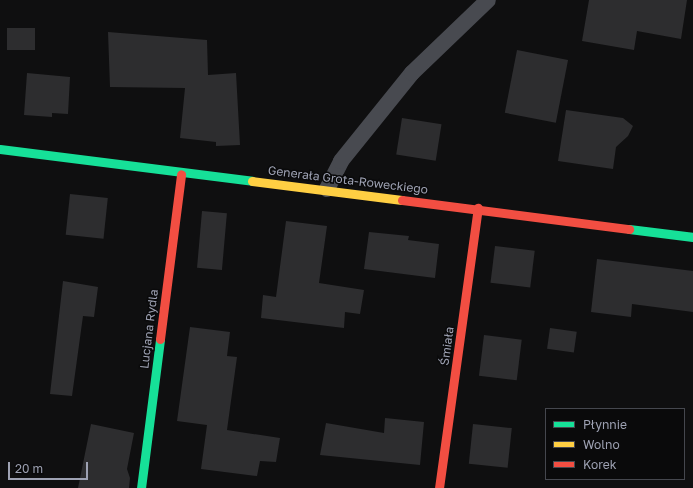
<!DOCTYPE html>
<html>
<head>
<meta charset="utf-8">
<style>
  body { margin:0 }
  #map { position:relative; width:693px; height:488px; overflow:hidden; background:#0f0f10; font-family:"Golos Text",sans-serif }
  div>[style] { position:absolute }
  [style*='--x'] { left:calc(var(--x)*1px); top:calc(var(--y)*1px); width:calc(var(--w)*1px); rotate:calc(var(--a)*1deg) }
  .building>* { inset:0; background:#2d2d2f; transform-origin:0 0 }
  .lane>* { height:16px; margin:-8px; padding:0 8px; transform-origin:8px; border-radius:8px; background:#484a50 }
  .fast>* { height:9px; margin:-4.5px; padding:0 4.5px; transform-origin:4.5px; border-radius:4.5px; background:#16e098 }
  .slow>* { height:9px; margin:-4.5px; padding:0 4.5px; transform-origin:4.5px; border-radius:4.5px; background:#ffcf43 }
  .jam>* { height:9px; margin:-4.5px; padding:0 4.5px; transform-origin:4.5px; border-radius:4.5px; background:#f24e42 }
  span { translate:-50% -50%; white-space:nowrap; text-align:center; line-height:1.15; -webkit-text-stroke:3px #0a0a0b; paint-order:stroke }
  .street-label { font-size:12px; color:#9ea2b3 }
  .legend { position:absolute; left:545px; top:408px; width:140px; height:72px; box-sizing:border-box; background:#0a0a0b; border:1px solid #45474e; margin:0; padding:5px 7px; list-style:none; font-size:12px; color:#9ea2b3 }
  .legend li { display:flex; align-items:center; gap:8px; height:20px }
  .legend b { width:20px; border:1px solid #45474e }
  .scale { position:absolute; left:8px; top:462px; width:80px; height:18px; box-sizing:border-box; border:2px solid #9ea2b3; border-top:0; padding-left:5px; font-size:12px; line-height:14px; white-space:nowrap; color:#9ea2b3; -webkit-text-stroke:3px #0a0a0b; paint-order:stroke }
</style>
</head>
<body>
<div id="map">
  <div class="building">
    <i style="clip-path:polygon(589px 0,687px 0,681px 39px,637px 31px,634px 50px,582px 41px)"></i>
    <i style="left:7px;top:28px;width:28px;height:22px"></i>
    <i style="clip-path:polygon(108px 32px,207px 40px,208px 75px,236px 73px,240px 145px,216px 146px,216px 142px,180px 138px,185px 88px,110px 87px)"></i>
    <i style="left:517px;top:50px;width:52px;height:64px;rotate:11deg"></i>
    <i style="clip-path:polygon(27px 73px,70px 77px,68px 114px,52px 113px,52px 117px,24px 115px)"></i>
    <i style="clip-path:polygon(566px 110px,623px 118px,633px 126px,628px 136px,616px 147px,613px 169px,558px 161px)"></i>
    <i style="left:402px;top:118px;width:40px;height:37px;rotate:9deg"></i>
    <i style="left:70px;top:194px;width:38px;height:41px;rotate:6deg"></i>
    <i style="left:202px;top:211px;width:25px;height:57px;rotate:5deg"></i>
    <i style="clip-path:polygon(286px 221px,327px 226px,319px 283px,364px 290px,360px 314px,345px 312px,344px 328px,261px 318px,263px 295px,276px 297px)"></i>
    <i style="clip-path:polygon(369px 232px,409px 236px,408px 240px,439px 244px,435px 278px,364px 269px)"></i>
    <i style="left:495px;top:246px;width:40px;height:37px;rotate:7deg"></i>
    <i style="clip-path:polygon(597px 259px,693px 271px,693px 312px,632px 304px,631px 317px,591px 312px)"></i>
    <i style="clip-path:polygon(63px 281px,98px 287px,94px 317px,83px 316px,72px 396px,50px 394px)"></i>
    <i style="clip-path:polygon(190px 327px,230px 332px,227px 356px,237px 357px,227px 430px,280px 438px,276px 462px,260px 461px,257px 476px,201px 469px,207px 425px,177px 421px)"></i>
    <i style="left:550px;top:328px;width:27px;height:21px;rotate:8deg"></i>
    <i style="left:484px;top:335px;width:38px;height:41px;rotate:7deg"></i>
    <i style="clip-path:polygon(385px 418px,424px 422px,420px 465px,320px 455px,326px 423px,384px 433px)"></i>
    <i style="clip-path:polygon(91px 424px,134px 433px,127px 469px,130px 478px,129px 488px,78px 488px)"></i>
    <i style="left:473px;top:424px;width:39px;height:40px;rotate:6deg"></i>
  </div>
  <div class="lane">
    <i style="--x:327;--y:189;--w:31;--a:-63"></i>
    <i style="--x:341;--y:161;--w:113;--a:-51.1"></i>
    <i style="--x:412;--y:73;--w:105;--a:-43.8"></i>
  </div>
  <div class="fast">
    <i style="--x:0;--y:149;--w:254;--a:7.2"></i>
    <i style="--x:629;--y:229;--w:64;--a:7.1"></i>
    <i style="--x:141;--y:488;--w:150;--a:-82.7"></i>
  </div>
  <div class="slow">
    <i style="--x:252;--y:181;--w:151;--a:7.2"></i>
  </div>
  <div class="jam">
    <i style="--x:402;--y:200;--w:229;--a:7.3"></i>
    <i style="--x:160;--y:339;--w:166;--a:-82.7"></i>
    <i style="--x:439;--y:488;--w:283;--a:-82.1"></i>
  </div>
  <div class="street-label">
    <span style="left:348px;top:180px;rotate:7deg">Generała Grota-Roweckiego</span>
    <span style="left:149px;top:329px;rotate:-83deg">Lucjana Rydla</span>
    <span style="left:447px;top:346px;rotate:-82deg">Śmiała</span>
  </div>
  <ul class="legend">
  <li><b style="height:5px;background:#16e098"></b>Płynnie</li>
  <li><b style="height:5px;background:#ffcf43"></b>Wolno</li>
  <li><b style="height:5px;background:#f24e42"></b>Korek</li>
  </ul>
  <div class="scale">20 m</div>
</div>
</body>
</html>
